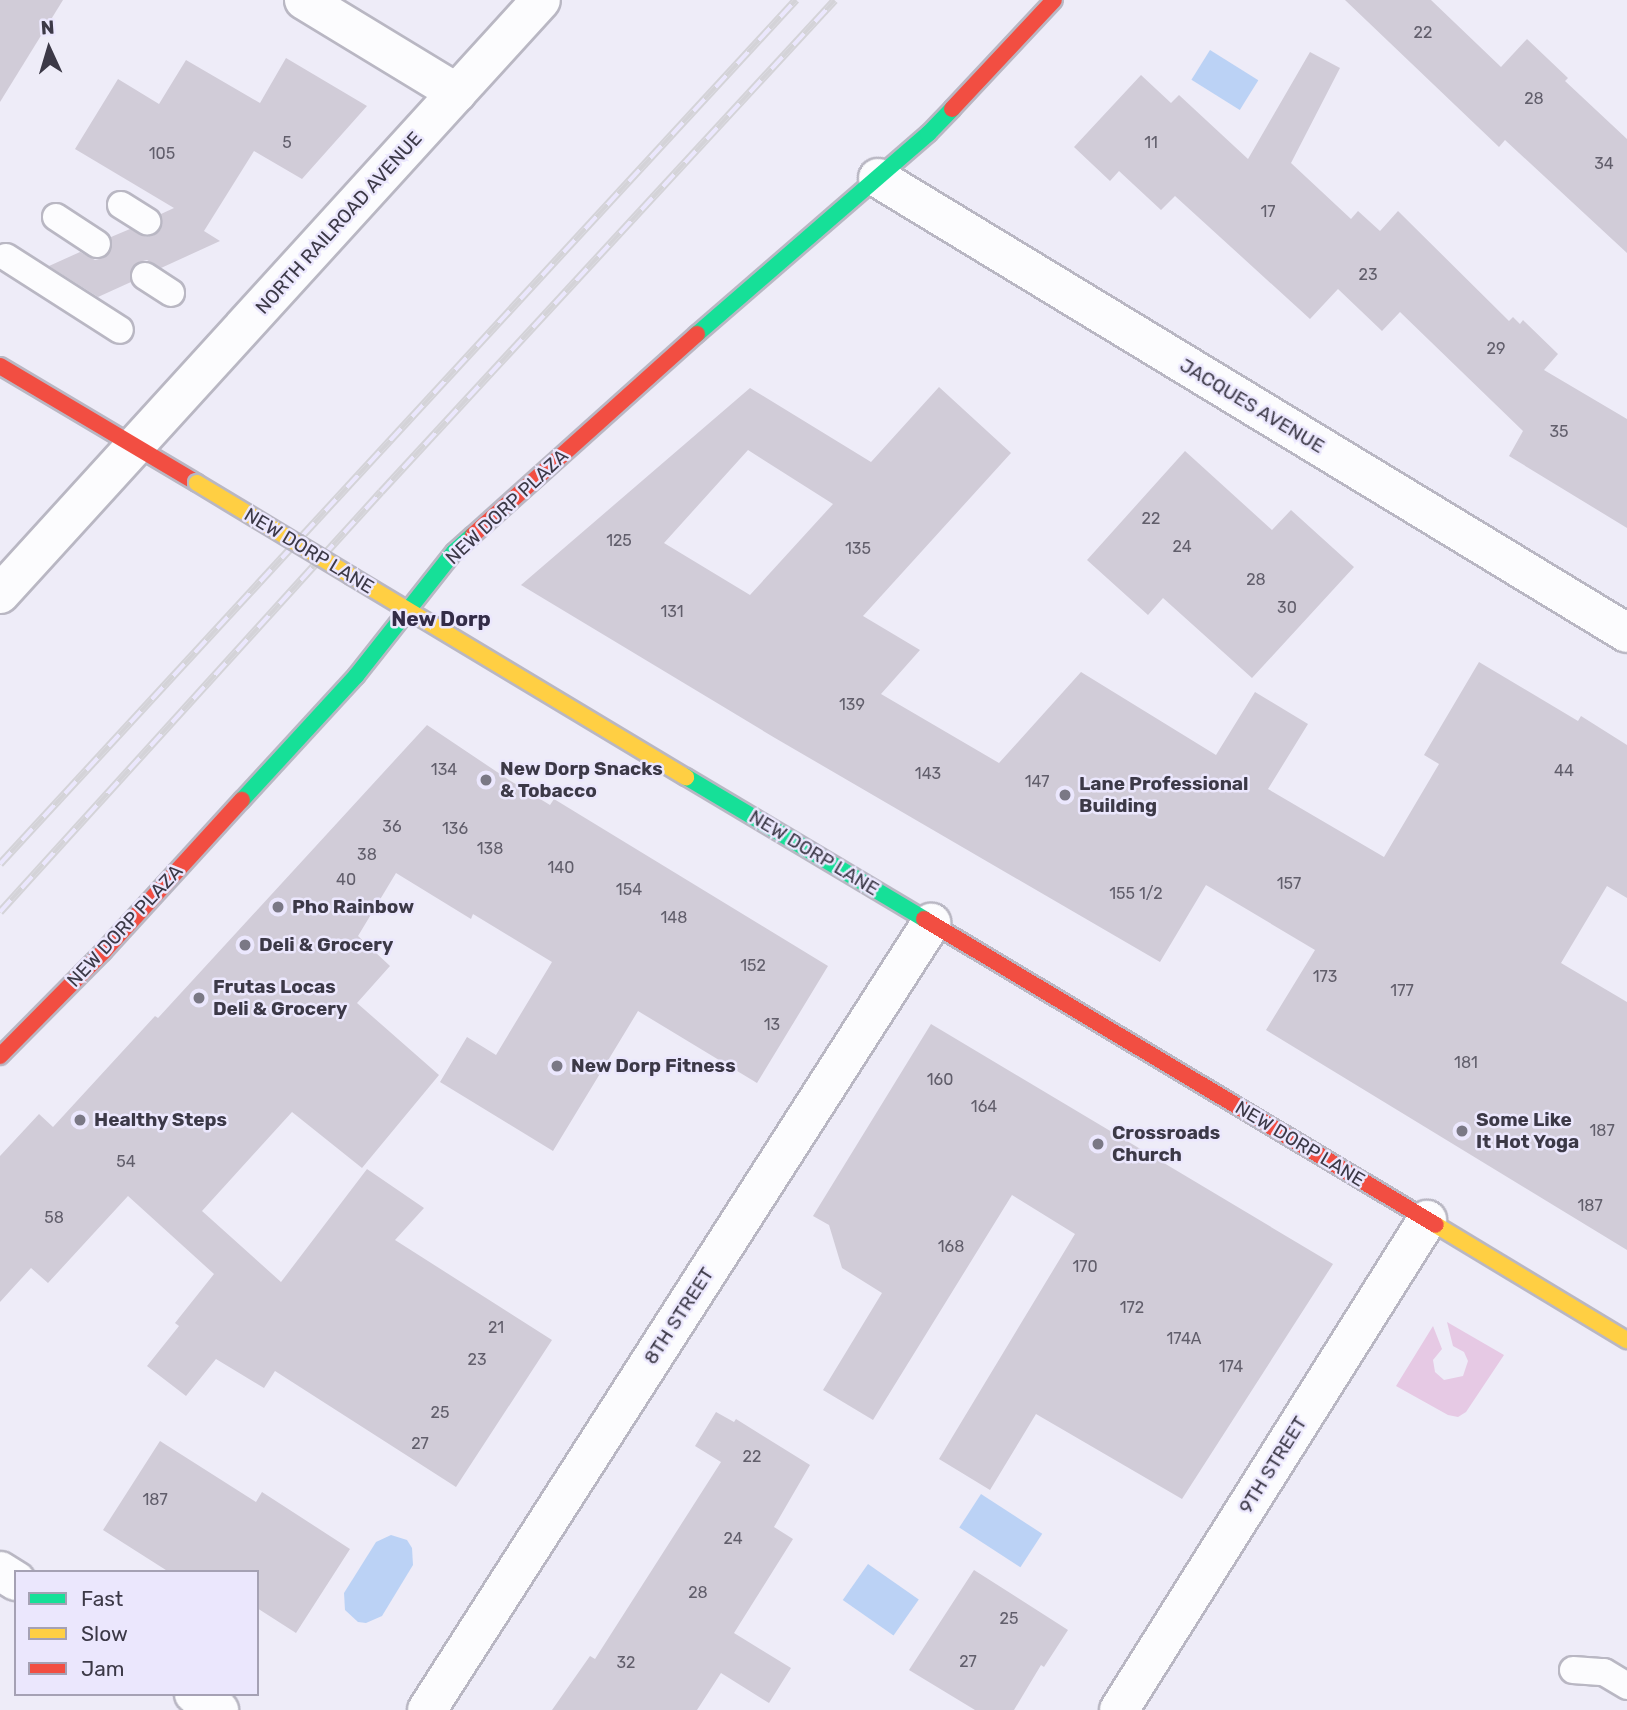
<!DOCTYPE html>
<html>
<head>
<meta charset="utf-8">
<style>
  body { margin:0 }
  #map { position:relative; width:1627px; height:1710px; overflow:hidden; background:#eeecf8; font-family:Rubik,sans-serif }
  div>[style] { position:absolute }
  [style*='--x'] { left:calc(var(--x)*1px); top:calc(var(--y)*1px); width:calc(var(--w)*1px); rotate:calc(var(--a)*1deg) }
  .green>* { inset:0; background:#e6c9e4 }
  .water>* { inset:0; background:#bbd2f5; transform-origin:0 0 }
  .building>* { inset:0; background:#d1ccd8 }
  .roads { filter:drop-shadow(2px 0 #b9b7c3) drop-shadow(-2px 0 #b9b7c3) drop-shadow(0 2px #b9b7c3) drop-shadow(0 -2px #b9b7c3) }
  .lane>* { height:26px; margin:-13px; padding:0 13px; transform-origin:13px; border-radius:13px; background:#fcfcfe }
  .street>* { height:38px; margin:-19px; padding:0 19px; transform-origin:19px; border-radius:19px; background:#fcfcfe }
  .fast>* { height:16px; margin:-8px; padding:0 8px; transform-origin:8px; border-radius:8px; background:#16e098 }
  .slow>* { height:16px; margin:-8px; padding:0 8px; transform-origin:8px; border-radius:8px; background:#ffcf43 }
  .jam>* { height:16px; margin:-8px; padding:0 8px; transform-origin:8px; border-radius:8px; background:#f24e42 }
  .rail>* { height:8px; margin-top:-4px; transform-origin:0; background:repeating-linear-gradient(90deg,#ebe7fd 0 16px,#d4d3d8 0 32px); box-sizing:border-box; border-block:2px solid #d4d3d8 }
  .bridges { filter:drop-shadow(2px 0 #b9b7c3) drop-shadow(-2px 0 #b9b7c3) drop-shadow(0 2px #b9b7c3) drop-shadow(0 -2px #b9b7c3) }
  .slow-bridge>* { height:16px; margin:-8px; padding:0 8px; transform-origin:8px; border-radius:8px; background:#ffcf43 }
  .dots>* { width:19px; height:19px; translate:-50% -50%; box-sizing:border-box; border:4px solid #ebe7fd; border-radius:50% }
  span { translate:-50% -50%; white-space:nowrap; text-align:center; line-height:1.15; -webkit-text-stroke:5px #ebe7fd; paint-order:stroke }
  .number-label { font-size:16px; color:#615e6b }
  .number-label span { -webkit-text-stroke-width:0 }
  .street-label { font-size:19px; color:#3c3947 }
  .poi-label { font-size:19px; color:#3c3947; font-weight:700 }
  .left { translate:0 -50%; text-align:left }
  .neighbourhood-label { font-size:21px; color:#332c47; font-weight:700 }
  .legend { position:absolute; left:14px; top:1570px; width:245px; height:126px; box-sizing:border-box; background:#ebe7fd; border:2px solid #a5a1b4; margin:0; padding:9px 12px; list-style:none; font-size:21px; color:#3c3947 }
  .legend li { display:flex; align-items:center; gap:14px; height:35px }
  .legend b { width:35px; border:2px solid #a5a1b4 }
  .north { position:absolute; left:14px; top:14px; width:70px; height:70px; -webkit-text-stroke:5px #ebe7fd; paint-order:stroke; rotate:356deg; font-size:19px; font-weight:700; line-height:28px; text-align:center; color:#3c3947 }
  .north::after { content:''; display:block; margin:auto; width:24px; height:32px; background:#3c3947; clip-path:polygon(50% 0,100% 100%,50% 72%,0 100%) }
</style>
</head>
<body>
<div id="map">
  <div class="green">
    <i style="clip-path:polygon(1447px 1322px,1504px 1355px,1466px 1412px,1458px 1417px,1448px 1415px,1396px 1386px,1433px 1326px,1442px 1349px,1433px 1360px,1435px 1372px,1444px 1380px,1463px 1376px,1468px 1361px,1464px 1352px,1453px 1346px)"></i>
  </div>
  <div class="water">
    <i style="left:1210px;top:50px;width:57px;height:35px;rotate:32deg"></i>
    <i style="left:981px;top:1494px;width:73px;height:40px;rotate:33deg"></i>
    <i style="clip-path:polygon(391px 1535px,407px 1540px,412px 1548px,413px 1565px,382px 1616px,366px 1623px,358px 1622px,345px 1610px,344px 1593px,376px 1542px)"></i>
    <i style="left:868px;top:1564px;width:62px;height:44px;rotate:35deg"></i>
  </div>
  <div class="building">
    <i style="clip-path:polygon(0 0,63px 0,0 102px)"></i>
    <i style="clip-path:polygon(1345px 0,1431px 0,1501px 67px,1527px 39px,1568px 78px,1565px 81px,1627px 139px,1627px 253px,1505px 140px,1499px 147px)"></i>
    <i style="clip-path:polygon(1310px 52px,1340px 68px,1291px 163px,1351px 219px,1358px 211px,1380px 231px,1398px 211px,1509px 321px,1513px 317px,1520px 324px,1523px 320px,1558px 354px,1544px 370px,1627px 419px,1627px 528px,1509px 456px,1523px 431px,1400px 312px,1382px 331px,1338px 289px,1310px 319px,1175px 196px,1161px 210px,1119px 171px,1110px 181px,1074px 147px,1141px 75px,1171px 103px,1179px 95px,1248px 159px)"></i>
    <i style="clip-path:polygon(286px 58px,367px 106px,302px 179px,254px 151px,204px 231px,220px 241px,161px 268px,147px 260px,139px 262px,132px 268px,131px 282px,98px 297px,49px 266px,80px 252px,95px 260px,103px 258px,110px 252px,111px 237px,130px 229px,146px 237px,154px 235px,161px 229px,161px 214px,174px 208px,75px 149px,118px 79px,159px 104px,186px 60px,260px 103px)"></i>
    <i style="clip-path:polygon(evenodd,939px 387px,1011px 453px,863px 616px,920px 650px,881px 694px,999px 763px,1081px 672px,1216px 755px,1255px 692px,1308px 724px,1268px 789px,1384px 857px,1439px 764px,1424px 755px,1479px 662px,1578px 721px,1581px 716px,1627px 745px,1627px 898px,1607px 886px,1561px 963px,1627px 1002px,1627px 1250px,1266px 1030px,1315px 950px,1206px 885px,1160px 962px,775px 738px,521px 585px,750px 388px,871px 462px,939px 387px,748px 450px,833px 504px,750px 595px,664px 543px,748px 450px)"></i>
    <i style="clip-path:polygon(1185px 451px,1272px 530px,1291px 510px,1354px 567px,1252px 678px,1163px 598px,1148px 615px,1087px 560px)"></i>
    <i style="clip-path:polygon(427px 725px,509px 780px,550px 805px,554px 799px,828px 966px,757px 1083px,638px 1011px,553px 1151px,440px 1082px,467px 1037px,496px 1055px,552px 962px,473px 914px,471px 919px,396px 873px,358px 936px,390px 966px,357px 1003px,439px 1075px,362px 1168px,292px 1112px,202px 1211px,281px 1282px,367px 1169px,424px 1208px,395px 1240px,552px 1340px,456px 1487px,275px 1371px,264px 1388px,216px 1359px,186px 1396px,147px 1366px,179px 1326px,175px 1323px,214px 1274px,128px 1196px,48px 1283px,31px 1268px,0 1302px,0 1156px,39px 1114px,53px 1127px,155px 1016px,158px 1018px)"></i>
    <i style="clip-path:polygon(931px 1024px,1333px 1264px,1182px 1499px,1036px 1414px,990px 1490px,939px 1459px,1075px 1234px,1012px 1195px,873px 1420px,823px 1390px,882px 1293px,842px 1268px,829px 1225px,813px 1216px)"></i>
    <i style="clip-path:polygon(716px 1412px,734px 1422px,736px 1419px,810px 1465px,774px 1527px,793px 1539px,734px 1633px,791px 1668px,769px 1703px,721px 1673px,697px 1710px,552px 1710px,590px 1656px,595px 1659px,721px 1462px,695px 1446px)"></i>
    <i style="clip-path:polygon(160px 1441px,256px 1502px,262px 1492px,350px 1549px,296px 1633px,257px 1608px,257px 1572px,169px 1572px,103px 1530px)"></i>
    <i style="clip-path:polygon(974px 1570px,1068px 1630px,1044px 1667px,1041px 1665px,1014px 1710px,975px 1710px,909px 1670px)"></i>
  </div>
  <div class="roads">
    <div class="lane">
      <i style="--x:121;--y:205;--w:31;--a:32"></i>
      <i style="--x:56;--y:217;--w:49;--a:33.4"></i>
      <i style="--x:6;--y:257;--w:135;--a:32.6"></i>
      <i style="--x:145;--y:276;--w:31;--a:33"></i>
      <i style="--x:1573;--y:1670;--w:31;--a:4"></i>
      <i style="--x:1604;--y:1672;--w:27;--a:31"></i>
    </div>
    <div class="street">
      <i style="--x:304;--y:0;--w:179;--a:31.3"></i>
      <i style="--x:878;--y:178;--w:876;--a:31.28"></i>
      <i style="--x:0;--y:594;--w:803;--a:-47.67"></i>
      <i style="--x:0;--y:1571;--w:19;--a:32"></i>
      <i style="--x:194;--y:1694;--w:30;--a:33"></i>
      <i style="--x:427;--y:1710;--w:935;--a:-57.36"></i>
      <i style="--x:1119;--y:1710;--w:579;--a:-57.85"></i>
    </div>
    <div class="fast">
      <i style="--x:697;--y:334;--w:306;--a:-40.9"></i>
      <i style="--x:928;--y:134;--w:35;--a:-46"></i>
      <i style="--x:686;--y:777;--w:277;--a:30.8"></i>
      <i style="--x:242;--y:800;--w:168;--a:-47.4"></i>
      <i style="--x:356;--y:676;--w:158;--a:-51.7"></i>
      <i style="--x:454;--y:552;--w:25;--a:-42"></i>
    </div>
    <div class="slow">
      <i style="--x:351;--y:576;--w:391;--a:31"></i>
      <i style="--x:1436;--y:1225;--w:223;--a:31.1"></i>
    </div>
    <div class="jam">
      <i style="--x:952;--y:109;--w:149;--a:-46.9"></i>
      <i style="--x:0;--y:366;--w:229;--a:30.7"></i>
      <i style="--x:473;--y:535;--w:301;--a:-41.9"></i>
      <i style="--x:924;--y:919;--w:596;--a:30.86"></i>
      <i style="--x:0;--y:1056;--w:146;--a:-45.3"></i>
      <i style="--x:103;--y:952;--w:206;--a:-47.6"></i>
    </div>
  </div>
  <div class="rail">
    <i style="--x:0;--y:864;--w:1175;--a:-47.35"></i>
    <i style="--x:0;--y:912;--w:567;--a:-47.79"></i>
    <i style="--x:381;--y:492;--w:669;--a:-47.3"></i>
  </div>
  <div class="bridges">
    <div class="slow-bridge">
      <i style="--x:197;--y:483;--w:180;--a:31.1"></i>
    </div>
  </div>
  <div class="dots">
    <i style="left:486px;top:780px;background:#7a7885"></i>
    <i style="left:1065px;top:795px;background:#7a7885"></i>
    <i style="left:278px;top:907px;background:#7a7885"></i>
    <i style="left:245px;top:945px;background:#7a7885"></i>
    <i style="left:199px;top:998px;background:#7a7885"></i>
    <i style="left:557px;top:1066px;background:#7a7885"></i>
    <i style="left:80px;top:1120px;background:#7a7885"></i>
    <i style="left:1462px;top:1131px;background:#7a7885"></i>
    <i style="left:1098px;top:1144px;background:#7a7885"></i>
  </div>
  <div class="number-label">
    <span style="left:1423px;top:33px">22</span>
    <span style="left:1534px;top:99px">28</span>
    <span style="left:287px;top:143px">5</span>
    <span style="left:1151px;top:143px">11</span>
    <span style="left:162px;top:154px">105</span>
    <span style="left:1604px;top:164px">34</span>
    <span style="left:1268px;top:212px">17</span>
    <span style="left:1368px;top:275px">23</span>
    <span style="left:1496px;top:349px">29</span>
    <span style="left:1559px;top:432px">35</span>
    <span style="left:1151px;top:519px">22</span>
    <span style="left:619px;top:541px">125</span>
    <span style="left:1182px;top:547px">24</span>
    <span style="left:858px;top:549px">135</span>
    <span style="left:1256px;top:580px">28</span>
    <span style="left:1287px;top:608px">30</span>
    <span style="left:672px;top:612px">131</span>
    <span style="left:852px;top:705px">139</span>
    <span style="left:444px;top:770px">134</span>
    <span style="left:1564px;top:771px">44</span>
    <span style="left:928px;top:774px">143</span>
    <span style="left:1037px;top:782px">147</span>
    <span style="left:392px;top:827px">36</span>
    <span style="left:455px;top:829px">136</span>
    <span style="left:490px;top:849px">138</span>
    <span style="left:367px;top:855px">38</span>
    <span style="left:561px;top:868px">140</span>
    <span style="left:346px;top:880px">40</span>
    <span style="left:1289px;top:884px">157</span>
    <span style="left:629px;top:890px">154</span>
    <span style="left:1136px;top:894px">155 1/2</span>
    <span style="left:674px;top:918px">148</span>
    <span style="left:753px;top:966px">152</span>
    <span style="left:1325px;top:977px">173</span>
    <span style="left:1402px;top:991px">177</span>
    <span style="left:772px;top:1025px">13</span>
    <span style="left:1466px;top:1063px">181</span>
    <span style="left:940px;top:1080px">160</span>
    <span style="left:984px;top:1107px">164</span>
    <span style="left:1602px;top:1131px">187</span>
    <span style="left:126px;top:1162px">54</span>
    <span style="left:1590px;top:1206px">187</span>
    <span style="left:54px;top:1218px">58</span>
    <span style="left:951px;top:1247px">168</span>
    <span style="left:1085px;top:1267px">170</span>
    <span style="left:1132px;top:1308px">172</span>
    <span style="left:496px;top:1328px">21</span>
    <span style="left:1184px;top:1339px">174A</span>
    <span style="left:477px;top:1360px">23</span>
    <span style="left:1231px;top:1367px">174</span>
    <span style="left:440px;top:1413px">25</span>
    <span style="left:420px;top:1444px">27</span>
    <span style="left:752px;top:1457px">22</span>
    <span style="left:155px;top:1500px">187</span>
    <span style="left:733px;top:1539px">24</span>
    <span style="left:698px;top:1593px">28</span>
    <span style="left:1009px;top:1619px">25</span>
    <span style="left:968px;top:1662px">27</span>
    <span style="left:626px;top:1663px">32</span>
  </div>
  <div class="street-label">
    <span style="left:339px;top:223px;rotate:-48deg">NORTH RAILROAD AVENUE</span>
    <span style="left:1252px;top:406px;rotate:31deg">JACQUES AVENUE</span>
    <span style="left:507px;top:507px;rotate:-43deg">NEW DORP PLAZA</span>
    <span style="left:309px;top:551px;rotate:31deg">NEW DORP LANE</span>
    <span style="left:814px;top:853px;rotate:31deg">NEW DORP LANE</span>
    <span style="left:125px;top:926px;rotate:-47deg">NEW DORP PLAZA</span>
    <span style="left:1300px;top:1144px;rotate:31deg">NEW DORP LANE</span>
    <span style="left:679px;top:1316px;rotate:-57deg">8TH STREET</span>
    <span style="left:1273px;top:1465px;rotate:-58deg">9TH STREET</span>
  </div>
  <div class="poi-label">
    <span class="left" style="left:500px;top:780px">New Dorp Snacks<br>&amp; Tobacco</span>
    <span class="left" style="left:1079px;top:795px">Lane Professional<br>Building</span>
    <span class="left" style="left:292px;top:907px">Pho Rainbow</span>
    <span class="left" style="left:259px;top:945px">Deli &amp; Grocery</span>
    <span class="left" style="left:213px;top:998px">Frutas Locas<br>Deli &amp; Grocery</span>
    <span class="left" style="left:571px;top:1066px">New Dorp Fitness</span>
    <span class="left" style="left:94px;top:1120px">Healthy Steps</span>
    <span class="left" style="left:1476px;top:1131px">Some Like<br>It Hot Yoga</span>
    <span class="left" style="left:1112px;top:1144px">Crossroads<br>Church</span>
  </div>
  <div class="neighbourhood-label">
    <span style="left:441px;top:619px">New Dorp</span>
  </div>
  <ul class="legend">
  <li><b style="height:9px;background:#16e098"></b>Fast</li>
  <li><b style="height:9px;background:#ffcf43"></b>Slow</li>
  <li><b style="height:9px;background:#f24e42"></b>Jam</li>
  </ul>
  <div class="north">N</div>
</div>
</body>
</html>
